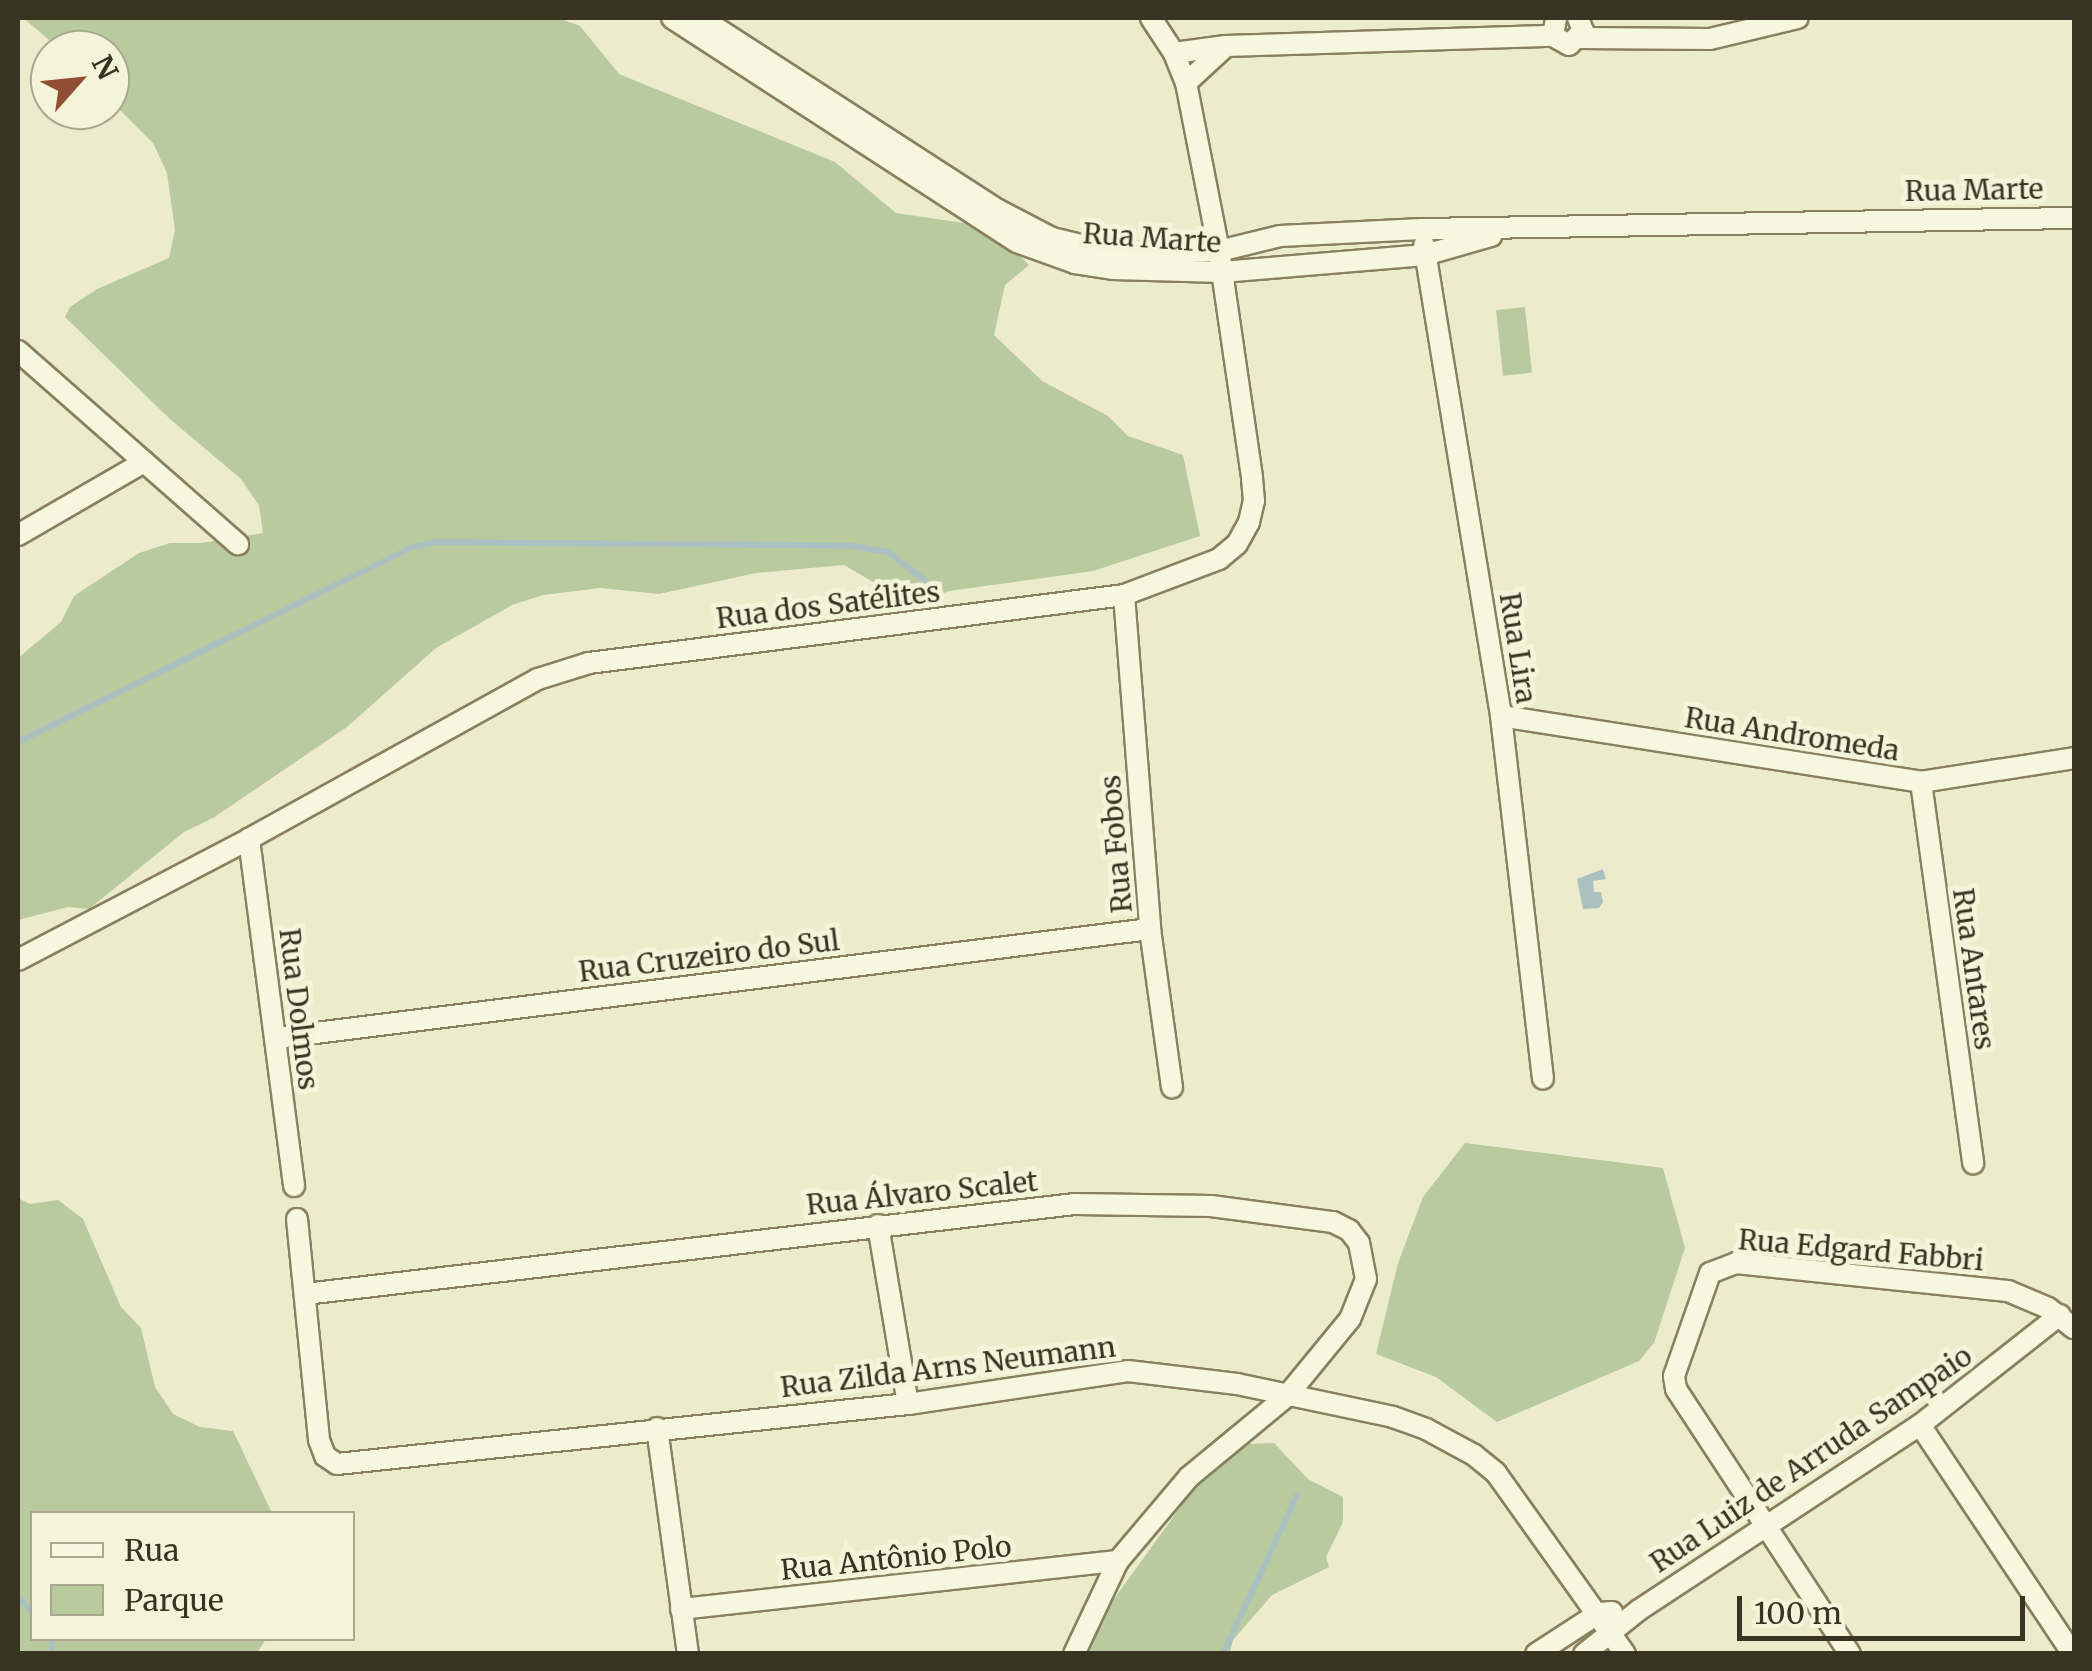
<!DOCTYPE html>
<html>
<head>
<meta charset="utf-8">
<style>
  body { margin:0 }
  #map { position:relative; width:2092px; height:1671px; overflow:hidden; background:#ecebcb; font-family:Merriweather,serif }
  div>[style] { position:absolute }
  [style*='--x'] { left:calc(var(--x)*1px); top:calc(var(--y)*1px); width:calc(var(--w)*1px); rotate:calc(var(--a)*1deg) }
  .green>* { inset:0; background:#b9ca9f; transform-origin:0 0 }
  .water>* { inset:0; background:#abc1c1 }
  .stream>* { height:6px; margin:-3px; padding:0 3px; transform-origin:3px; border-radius:3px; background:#abc1c1 }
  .roads { filter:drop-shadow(2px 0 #888060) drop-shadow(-2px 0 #888060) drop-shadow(0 2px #888060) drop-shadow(0 -2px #888060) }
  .minor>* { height:20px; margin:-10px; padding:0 10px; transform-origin:10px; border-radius:10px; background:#f7f6de }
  span { translate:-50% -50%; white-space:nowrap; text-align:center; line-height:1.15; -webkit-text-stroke:10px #f4f4da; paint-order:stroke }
  .street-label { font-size:28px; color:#393422 }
  .frame { position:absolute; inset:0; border:20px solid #393422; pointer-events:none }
  .legend { position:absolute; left:30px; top:1511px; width:325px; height:130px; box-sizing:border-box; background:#f4f4da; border:2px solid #a9a790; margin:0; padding:12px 18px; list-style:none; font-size:30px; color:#393422 }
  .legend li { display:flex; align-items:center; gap:20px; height:50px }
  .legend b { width:50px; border:2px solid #a9a790 }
  .north { position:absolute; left:30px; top:30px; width:100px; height:100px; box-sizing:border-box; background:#f4f4da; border:2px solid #a9a790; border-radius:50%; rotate:63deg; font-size:28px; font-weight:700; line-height:40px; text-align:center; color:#393422 }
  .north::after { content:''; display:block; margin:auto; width:35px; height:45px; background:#924e35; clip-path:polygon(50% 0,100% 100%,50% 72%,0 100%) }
  .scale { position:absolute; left:1737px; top:1596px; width:288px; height:45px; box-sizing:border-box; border:5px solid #393422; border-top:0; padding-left:12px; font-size:30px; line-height:35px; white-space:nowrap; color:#393422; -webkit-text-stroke:8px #f4f4da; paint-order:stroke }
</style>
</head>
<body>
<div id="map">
  <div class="green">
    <i style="clip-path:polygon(23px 18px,558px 18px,580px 26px,619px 74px,835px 162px,896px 213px,984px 226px,1009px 245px,1029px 265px,1005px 285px,994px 335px,1042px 381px,1108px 416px,1128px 436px,1183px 455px,1200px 536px,1093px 571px,949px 591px,913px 605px,844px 565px,756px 573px,659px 594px,600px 588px,543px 595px,512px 605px,436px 648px,347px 727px,213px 818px,184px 832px,89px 909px,68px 907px,18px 920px,18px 658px,61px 622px,74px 596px,139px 553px,170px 543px,201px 543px,263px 533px,259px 505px,240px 478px,171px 420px,65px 317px,70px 307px,97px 289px,169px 258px,175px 230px,167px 173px,153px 143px,110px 100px,110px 50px,61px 50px)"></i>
    <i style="left:1525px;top:307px;width:66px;height:29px;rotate:84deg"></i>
    <i style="clip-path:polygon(1465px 1143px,1663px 1168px,1685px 1248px,1654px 1343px,1639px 1361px,1497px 1422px,1436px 1377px,1376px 1354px,1398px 1263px,1423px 1197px)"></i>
    <i style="clip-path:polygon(18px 1198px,30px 1204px,58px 1200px,83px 1219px,121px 1307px,141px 1328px,155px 1387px,173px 1414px,200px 1427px,233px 1431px,272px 1513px,32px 1514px,32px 1638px,266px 1639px,257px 1653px,18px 1653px)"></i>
    <i style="clip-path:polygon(1274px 1443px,1308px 1479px,1343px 1497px,1343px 1522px,1326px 1557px,1329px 1567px,1272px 1595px,1233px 1640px,1230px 1653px,1088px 1653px,1088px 1635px,1189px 1495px,1225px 1455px,1247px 1444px)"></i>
  </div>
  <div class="water">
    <i style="clip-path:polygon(1603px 869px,1606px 879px,1593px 881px,1594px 892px,1601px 892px,1603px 902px,1599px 908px,1583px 909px,1577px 879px)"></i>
  </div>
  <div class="stream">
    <i style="--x:18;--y:742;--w:441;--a:-26.3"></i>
    <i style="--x:413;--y:547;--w:24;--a:-12"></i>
    <i style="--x:436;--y:542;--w:417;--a:0.5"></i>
    <i style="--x:853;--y:546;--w:36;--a:10"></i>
    <i style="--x:888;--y:552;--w:46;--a:37.1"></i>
    <i style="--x:18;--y:1597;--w:21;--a:47"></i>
    <i style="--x:51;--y:1638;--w:16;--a:83"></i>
    <i style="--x:1223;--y:1654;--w:175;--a:-65"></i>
  </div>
  <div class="roads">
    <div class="minor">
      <i style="--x:672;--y:18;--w:411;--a:33"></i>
      <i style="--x:1017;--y:242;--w:62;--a:19.9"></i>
      <i style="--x:1075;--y:263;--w:38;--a:9"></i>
      <i style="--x:1113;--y:269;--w:109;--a:1.6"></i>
      <i style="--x:1222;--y:272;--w:204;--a:-4.8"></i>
      <i style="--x:1425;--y:255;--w:69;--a:-16.1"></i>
      <i style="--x:701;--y:18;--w:354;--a:32.9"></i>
      <i style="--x:998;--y:210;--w:61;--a:27.4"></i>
      <i style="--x:1052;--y:238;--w:64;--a:13.6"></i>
      <i style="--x:1114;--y:253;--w:105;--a:-1.1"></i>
      <i style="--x:1219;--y:251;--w:63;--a:-13.8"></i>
      <i style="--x:1280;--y:236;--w:142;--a:-2.8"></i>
      <i style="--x:1422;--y:229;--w:652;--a:-0.97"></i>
      <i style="--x:1556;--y:18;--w:18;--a:99"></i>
      <i style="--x:1553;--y:36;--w:18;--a:29"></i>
      <i style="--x:1569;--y:45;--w:20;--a:-45"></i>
      <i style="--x:1583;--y:31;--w:14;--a:-111"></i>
      <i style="--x:1580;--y:38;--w:130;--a:0.4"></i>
      <i style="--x:1710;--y:39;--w:90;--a:-13.4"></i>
      <i style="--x:1174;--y:53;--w:52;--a:-7.7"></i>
      <i style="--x:1226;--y:46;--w:327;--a:-1.8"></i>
      <i style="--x:1186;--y:83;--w:54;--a:-42.8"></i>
      <i style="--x:1424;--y:245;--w:477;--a:80.7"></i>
      <i style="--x:1501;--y:716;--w:365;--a:83.4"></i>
      <i style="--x:18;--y:351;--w:293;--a:41.3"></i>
      <i style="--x:18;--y:535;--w:146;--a:-30.1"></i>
      <i style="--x:1124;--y:595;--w:335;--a:85.5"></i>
      <i style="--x:1150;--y:929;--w:160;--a:82.1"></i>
      <i style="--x:1501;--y:716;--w:425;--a:8.9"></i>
      <i style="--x:1921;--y:782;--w:155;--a:-8.9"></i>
      <i style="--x:1921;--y:782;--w:385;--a:82.2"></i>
      <i style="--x:249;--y:839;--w:350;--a:82.6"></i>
      <i style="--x:18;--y:960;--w:261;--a:-27.6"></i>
      <i style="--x:249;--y:839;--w:330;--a:-29"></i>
      <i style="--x:538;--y:679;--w:53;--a:-17.4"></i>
      <i style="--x:589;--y:663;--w:539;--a:-7.24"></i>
      <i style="--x:1124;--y:595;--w:102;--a:-20.8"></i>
      <i style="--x:1219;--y:559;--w:23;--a:-40"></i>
      <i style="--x:1237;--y:544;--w:25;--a:-61"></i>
      <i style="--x:1249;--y:522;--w:22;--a:-77"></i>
      <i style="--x:1254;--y:501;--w:24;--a:-95"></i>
      <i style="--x:1252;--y:477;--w:228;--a:-98.3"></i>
      <i style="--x:1219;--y:251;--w:171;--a:-101.1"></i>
      <i style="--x:1186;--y:83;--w:32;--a:-112"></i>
      <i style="--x:1174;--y:53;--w:42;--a:-123.3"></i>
      <i style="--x:275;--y:1038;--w:882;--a:-7.1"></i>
      <i style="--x:297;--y:1219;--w:222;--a:84.3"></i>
      <i style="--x:319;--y:1440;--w:17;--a:69"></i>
      <i style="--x:325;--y:1456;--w:14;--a:34"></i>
      <i style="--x:337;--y:1464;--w:574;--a:-6"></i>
      <i style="--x:908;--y:1404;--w:222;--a:-8.5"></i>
      <i style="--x:1128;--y:1371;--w:110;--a:6.8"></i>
      <i style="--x:1237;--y:1384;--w:159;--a:11.9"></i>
      <i style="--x:1393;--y:1417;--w:35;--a:20"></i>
      <i style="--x:1426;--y:1429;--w:55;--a:28.4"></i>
      <i style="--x:1474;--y:1455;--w:28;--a:39"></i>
      <i style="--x:1496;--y:1473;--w:222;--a:54.5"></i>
      <i style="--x:878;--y:1225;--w:181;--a:80.5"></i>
      <i style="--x:305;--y:1294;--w:775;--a:-6.67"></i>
      <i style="--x:1075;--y:1204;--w:136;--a:0.8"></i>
      <i style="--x:1211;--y:1206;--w:123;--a:7.5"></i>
      <i style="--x:1333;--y:1222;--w:18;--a:27"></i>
      <i style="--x:1349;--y:1230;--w:16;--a:52"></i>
      <i style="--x:1359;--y:1243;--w:37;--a:79"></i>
      <i style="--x:1366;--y:1279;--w:43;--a:111.8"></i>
      <i style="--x:1350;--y:1319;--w:101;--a:129.4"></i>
      <i style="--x:1286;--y:1397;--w:126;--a:140.5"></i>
      <i style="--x:1189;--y:1477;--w:110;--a:130.2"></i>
      <i style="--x:1118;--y:1561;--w:103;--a:115.3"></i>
      <i style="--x:1920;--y:1425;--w:275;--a:56.3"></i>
      <i style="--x:657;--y:1428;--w:228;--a:82.2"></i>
      <i style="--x:681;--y:1609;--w:440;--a:-6.3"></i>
      <i style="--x:1536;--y:1654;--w:75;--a:-33.1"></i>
      <i style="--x:1599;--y:1613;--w:13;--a:-4"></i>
      <i style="--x:1584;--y:1654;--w:70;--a:-38.7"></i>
      <i style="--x:1639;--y:1610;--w:336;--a:-33.4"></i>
      <i style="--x:1920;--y:1425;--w:178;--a:-38.2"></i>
      <i style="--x:1850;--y:1654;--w:317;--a:-123.3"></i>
      <i style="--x:1676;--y:1389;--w:13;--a:-99"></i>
      <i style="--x:1674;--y:1376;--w:109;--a:-70.7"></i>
      <i style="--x:1710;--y:1273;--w:28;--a:-21"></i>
      <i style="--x:1736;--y:1263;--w:273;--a:5.9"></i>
      <i style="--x:2008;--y:1291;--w:43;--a:23"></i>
      <i style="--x:2048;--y:1308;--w:33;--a:38"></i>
    </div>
  </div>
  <div class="street-label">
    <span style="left:1974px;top:190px;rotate:-1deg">Rua Marte</span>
    <span style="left:1152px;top:238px;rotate:4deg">Rua Marte</span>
    <span style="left:828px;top:605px;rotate:-7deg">Rua dos Satélites</span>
    <span style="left:1518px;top:648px;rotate:81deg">Rua Lira</span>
    <span style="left:1792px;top:734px;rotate:9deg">Rua Andromeda</span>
    <span style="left:1116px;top:844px;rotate:-95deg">Rua Fobos</span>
    <span style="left:709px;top:956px;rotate:-7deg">Rua Cruzeiro do Sul</span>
    <span style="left:1974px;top:969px;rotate:82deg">Rua Antares</span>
    <span style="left:299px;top:1009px;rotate:83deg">Rua Dolmos</span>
    <span style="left:922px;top:1193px;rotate:-6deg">Rua Álvaro Scalet</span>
    <span style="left:1861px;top:1250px;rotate:5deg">Rua Edgard Fabbri</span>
    <span style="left:948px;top:1367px;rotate:-7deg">Rua Zilda Arns Neumann</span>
    <span style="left:1811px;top:1459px;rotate:-34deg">Rua Luiz de Arruda Sampaio</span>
    <span style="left:896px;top:1558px;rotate:-6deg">Rua Antônio Polo</span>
  </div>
  <div class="frame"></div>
  <ul class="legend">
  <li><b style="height:12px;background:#f7f6de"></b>Rua</li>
  <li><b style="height:28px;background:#b9ca9f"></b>Parque</li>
  </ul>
  <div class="north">N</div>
  <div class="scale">100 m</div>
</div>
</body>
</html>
